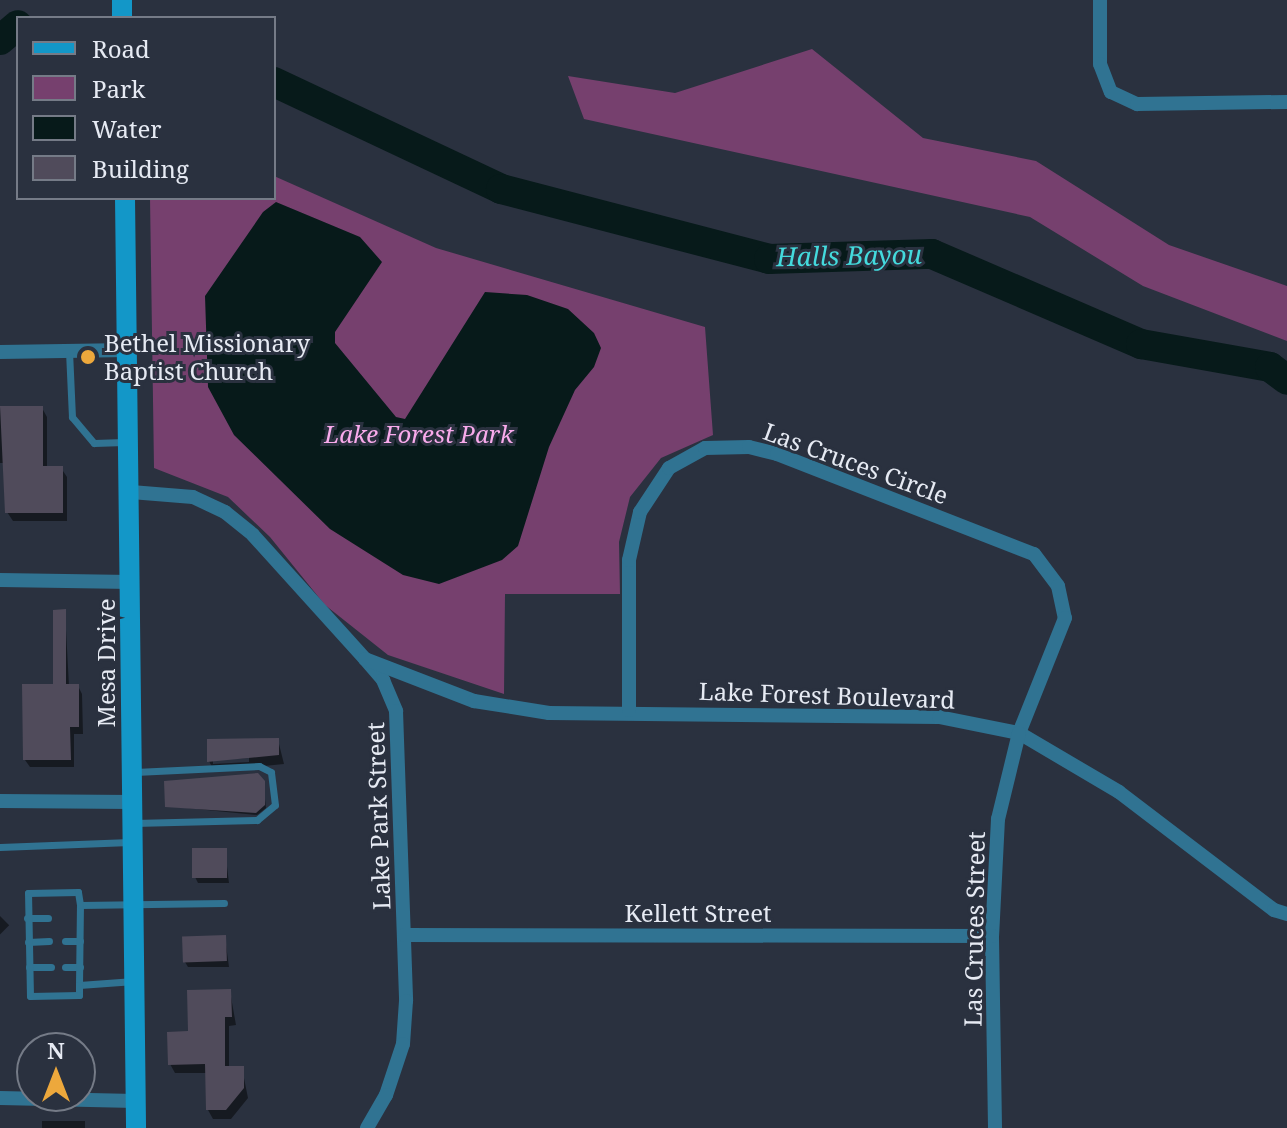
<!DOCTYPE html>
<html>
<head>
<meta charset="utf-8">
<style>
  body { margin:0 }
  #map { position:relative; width:1287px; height:1128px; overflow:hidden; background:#2a313f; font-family:"Noto Serif",serif }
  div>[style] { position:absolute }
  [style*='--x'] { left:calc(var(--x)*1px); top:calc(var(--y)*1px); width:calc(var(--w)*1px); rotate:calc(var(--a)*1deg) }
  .green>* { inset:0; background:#76406e }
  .water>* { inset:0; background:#071a1a }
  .shadow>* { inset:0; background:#0007; transform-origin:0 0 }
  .river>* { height:30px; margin:-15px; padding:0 15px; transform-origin:15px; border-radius:15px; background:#071a1a }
  .building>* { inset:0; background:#504b5b; transform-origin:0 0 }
  .service>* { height:7px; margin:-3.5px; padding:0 3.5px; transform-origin:3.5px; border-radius:3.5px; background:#307392 }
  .minor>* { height:14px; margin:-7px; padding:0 7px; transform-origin:7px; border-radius:7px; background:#307392 }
  .secondary>* { height:20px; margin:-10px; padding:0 10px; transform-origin:10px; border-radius:10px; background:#1397c8 }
  .dots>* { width:22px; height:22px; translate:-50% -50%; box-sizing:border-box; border:4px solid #2a313f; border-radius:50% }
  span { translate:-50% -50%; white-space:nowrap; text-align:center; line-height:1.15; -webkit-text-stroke:6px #2a313f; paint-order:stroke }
  .poi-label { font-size:24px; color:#e6eaf3 }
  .left { translate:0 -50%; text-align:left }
  .park-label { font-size:24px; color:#f9abec; font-style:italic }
  .street-label { font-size:24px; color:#e6eaf3 }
  .water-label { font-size:26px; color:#44dadd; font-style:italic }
  .legend { position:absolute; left:16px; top:16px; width:260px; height:184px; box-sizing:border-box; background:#2a313f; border:2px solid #757b87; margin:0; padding:10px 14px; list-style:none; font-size:24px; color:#e6eaf3 }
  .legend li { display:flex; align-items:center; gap:16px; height:40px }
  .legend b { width:40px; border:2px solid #757b87 }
  .north { position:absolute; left:16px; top:1032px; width:80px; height:80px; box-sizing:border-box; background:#2a313f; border:2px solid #757b87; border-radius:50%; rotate:0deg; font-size:22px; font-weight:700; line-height:32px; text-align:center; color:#e6eaf3 }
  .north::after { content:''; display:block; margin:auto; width:28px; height:36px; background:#eda83c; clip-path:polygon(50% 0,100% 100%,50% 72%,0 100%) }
</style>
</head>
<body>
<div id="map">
  <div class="green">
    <i style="clip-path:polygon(812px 49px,923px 138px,1036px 161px,1169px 245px,1287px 286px,1287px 341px,1143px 286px,1030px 217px,584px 119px,568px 76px,675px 93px)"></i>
    <i style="clip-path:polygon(274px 176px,436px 248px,705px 327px,713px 435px,661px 458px,630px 497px,619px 542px,620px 594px,505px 594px,504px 694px,388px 655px,325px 605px,270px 537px,228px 497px,154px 468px,150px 198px,274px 198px)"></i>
  </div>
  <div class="water">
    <i style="clip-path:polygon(276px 202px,360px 237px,382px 262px,335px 332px,335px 343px,396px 417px,405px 419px,485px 292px,527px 295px,568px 309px,594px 333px,601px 348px,594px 367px,575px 390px,549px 447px,518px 546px,502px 560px,439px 584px,403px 575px,330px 529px,234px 435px,208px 387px,205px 296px,263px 212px)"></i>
  </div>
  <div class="shadow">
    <i style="clip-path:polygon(0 408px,42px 408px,47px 417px,47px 468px,61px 468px,67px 477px,67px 521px,13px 521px,7px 512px,7px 463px,0 463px)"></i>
    <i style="clip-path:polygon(65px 611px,69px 686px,78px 686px,82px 694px,83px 734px,74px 734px,74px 767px,30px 767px,25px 760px,55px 686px)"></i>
    <i style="clip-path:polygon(evenodd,278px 740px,284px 764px,214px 771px,209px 761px,209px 741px,278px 740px,249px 758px,249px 762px,213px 764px,213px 760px,249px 758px)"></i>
    <i style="clip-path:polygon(263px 782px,266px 808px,257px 815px,167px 806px)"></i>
    <i style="clip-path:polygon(225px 850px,229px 883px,198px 883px,195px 877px)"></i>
    <i style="left:0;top:916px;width:13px;height:67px;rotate:45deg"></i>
    <i style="clip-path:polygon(225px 937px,229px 967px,188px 967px,185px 962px)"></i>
    <i style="clip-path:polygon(230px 991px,236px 1025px,229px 1026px,229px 1068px,242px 1068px,248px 1098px,231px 1119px,213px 1119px,208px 1110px,207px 1073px,175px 1073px,170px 1064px,190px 1033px)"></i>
    <i style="left:42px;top:1121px;width:43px;height:7px"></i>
  </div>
  <div class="river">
    <i style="--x:0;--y:40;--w:23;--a:-40"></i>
    <i style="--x:274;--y:82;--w:251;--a:25.2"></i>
    <i style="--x:501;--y:189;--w:277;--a:14.6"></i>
    <i style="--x:769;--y:259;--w:163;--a:-1.8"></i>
    <i style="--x:932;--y:254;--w:228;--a:23.3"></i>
    <i style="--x:1141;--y:344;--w:131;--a:10.1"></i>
    <i style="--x:1270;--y:367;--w:21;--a:37"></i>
  </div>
  <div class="building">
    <i style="clip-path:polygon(0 406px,43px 406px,43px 466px,63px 466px,63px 513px,5px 513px)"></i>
    <i style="clip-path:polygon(66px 609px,66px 684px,79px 684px,79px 727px,70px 727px,71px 760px,23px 760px,22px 684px,53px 684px,53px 610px)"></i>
    <i style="clip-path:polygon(279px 738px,279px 755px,207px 762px,207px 739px)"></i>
    <i style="clip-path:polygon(258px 773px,265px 781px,265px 805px,256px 813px,165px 807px,164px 781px)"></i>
    <i style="left:192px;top:848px;width:35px;height:30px"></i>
    <i style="left:226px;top:935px;width:26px;height:44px;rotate:88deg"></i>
    <i style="clip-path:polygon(231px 989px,232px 1017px,225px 1017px,225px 1066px,244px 1066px,244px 1088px,226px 1110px,206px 1110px,205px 1064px,168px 1065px,167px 1032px,188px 1031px,187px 990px)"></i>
  </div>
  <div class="service">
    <i style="--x:69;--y:351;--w:66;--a:87.4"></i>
    <i style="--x:72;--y:417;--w:34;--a:50"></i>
    <i style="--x:94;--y:443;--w:30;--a:-2"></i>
    <i style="--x:134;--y:823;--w:123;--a:-1.4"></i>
    <i style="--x:257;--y:820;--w:23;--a:-40"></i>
    <i style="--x:275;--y:805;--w:33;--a:-97"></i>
    <i style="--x:271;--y:772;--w:13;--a:-153"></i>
    <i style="--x:259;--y:766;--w:124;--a:177.2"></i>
    <i style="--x:0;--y:847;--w:130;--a:-2.2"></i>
    <i style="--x:27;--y:918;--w:21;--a:0"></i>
    <i style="--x:65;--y:941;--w:15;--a:0"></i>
    <i style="--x:28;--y:942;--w:21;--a:-3"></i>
    <i style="--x:29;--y:967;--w:22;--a:0"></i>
    <i style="--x:65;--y:967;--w:15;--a:0"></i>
    <i style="--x:134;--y:981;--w:55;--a:175.8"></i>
    <i style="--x:79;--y:985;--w:80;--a:-89.3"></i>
    <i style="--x:80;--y:905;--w:144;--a:-0.8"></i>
    <i style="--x:79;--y:985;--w:10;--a:90"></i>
    <i style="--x:79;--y:995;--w:49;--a:178.8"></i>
    <i style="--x:30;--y:996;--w:103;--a:-91.1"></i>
    <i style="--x:28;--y:893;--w:50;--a:-1.1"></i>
    <i style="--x:78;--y:892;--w:13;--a:81"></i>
  </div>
  <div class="minor">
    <i style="--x:1100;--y:0;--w:64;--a:90"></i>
    <i style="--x:1100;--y:64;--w:30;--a:69"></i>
    <i style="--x:1111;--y:92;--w:29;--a:25"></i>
    <i style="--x:1137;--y:104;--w:150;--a:-0.8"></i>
    <i style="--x:0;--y:352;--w:128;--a:-0.9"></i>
    <i style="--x:131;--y:492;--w:62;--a:4.6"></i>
    <i style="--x:193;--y:497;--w:35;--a:25"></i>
    <i style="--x:225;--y:512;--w:36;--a:39"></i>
    <i style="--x:253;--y:535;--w:167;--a:47.9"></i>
    <i style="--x:365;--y:659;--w:28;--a:49"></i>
    <i style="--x:383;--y:680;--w:34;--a:67"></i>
    <i style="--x:396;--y:711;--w:290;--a:88"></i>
    <i style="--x:406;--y:1001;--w:43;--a:94"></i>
    <i style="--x:403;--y:1044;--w:54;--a:108.4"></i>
    <i style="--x:386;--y:1095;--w:38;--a:120"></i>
    <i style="--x:0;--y:580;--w:131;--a:0.9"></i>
    <i style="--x:365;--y:659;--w:117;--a:21.1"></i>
    <i style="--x:474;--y:701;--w:76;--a:9.1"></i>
    <i style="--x:549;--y:713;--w:390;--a:0.6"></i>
    <i style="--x:939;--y:717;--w:82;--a:11.3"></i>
    <i style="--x:1019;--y:733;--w:116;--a:30.5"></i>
    <i style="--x:1119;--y:792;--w:195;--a:37.3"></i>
    <i style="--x:1274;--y:910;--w:14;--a:17"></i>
    <i style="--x:629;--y:710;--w:150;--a:-90"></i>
    <i style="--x:629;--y:560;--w:49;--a:-77.1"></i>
    <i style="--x:640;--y:512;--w:53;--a:-56.6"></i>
    <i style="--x:669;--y:468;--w:41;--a:-29.1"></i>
    <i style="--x:705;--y:448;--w:44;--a:-1.3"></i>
    <i style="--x:749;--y:447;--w:29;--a:14"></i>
    <i style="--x:777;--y:454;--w:276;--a:21.3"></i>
    <i style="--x:1034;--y:554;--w:40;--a:53"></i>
    <i style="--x:1058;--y:586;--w:33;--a:78"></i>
    <i style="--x:1065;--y:618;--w:124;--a:111.8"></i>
    <i style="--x:1019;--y:733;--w:89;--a:103.7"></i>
    <i style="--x:998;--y:819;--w:117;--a:92.9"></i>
    <i style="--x:992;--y:936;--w:192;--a:89.1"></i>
    <i style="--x:0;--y:801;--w:133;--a:0.4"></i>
    <i style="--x:404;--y:935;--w:588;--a:0.1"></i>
    <i style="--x:0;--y:1098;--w:135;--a:1.3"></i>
  </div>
  <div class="secondary">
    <i style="--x:122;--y:0;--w:18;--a:90"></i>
    <i style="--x:125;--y:198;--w:930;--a:89.32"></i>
  </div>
  <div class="dots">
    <i style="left:88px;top:357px;background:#eda83c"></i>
  </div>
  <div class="poi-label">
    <span class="left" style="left:104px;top:357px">Bethel Missionary<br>Baptist Church</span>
  </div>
  <div class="park-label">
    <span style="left:419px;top:434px">Lake Forest Park</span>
  </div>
  <div class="street-label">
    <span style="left:856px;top:463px;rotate:20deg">Las Cruces Circle</span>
    <span style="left:106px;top:663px;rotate:-90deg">Mesa Drive</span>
    <span style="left:827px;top:695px;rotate:2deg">Lake Forest Boulevard</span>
    <span style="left:378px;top:816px;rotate:-92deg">Lake Park Street</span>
    <span style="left:698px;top:913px">Kellett Street</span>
    <span style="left:974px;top:929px;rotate:-89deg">Las Cruces Street</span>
  </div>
  <div class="water-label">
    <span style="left:849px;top:256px;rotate:-1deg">Halls Bayou</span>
  </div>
  <ul class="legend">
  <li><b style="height:10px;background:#1397c8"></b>Road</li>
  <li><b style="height:22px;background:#76406e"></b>Park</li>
  <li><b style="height:22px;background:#071a1a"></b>Water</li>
  <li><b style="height:22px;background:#504b5b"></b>Building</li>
  </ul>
  <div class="north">N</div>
</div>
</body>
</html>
